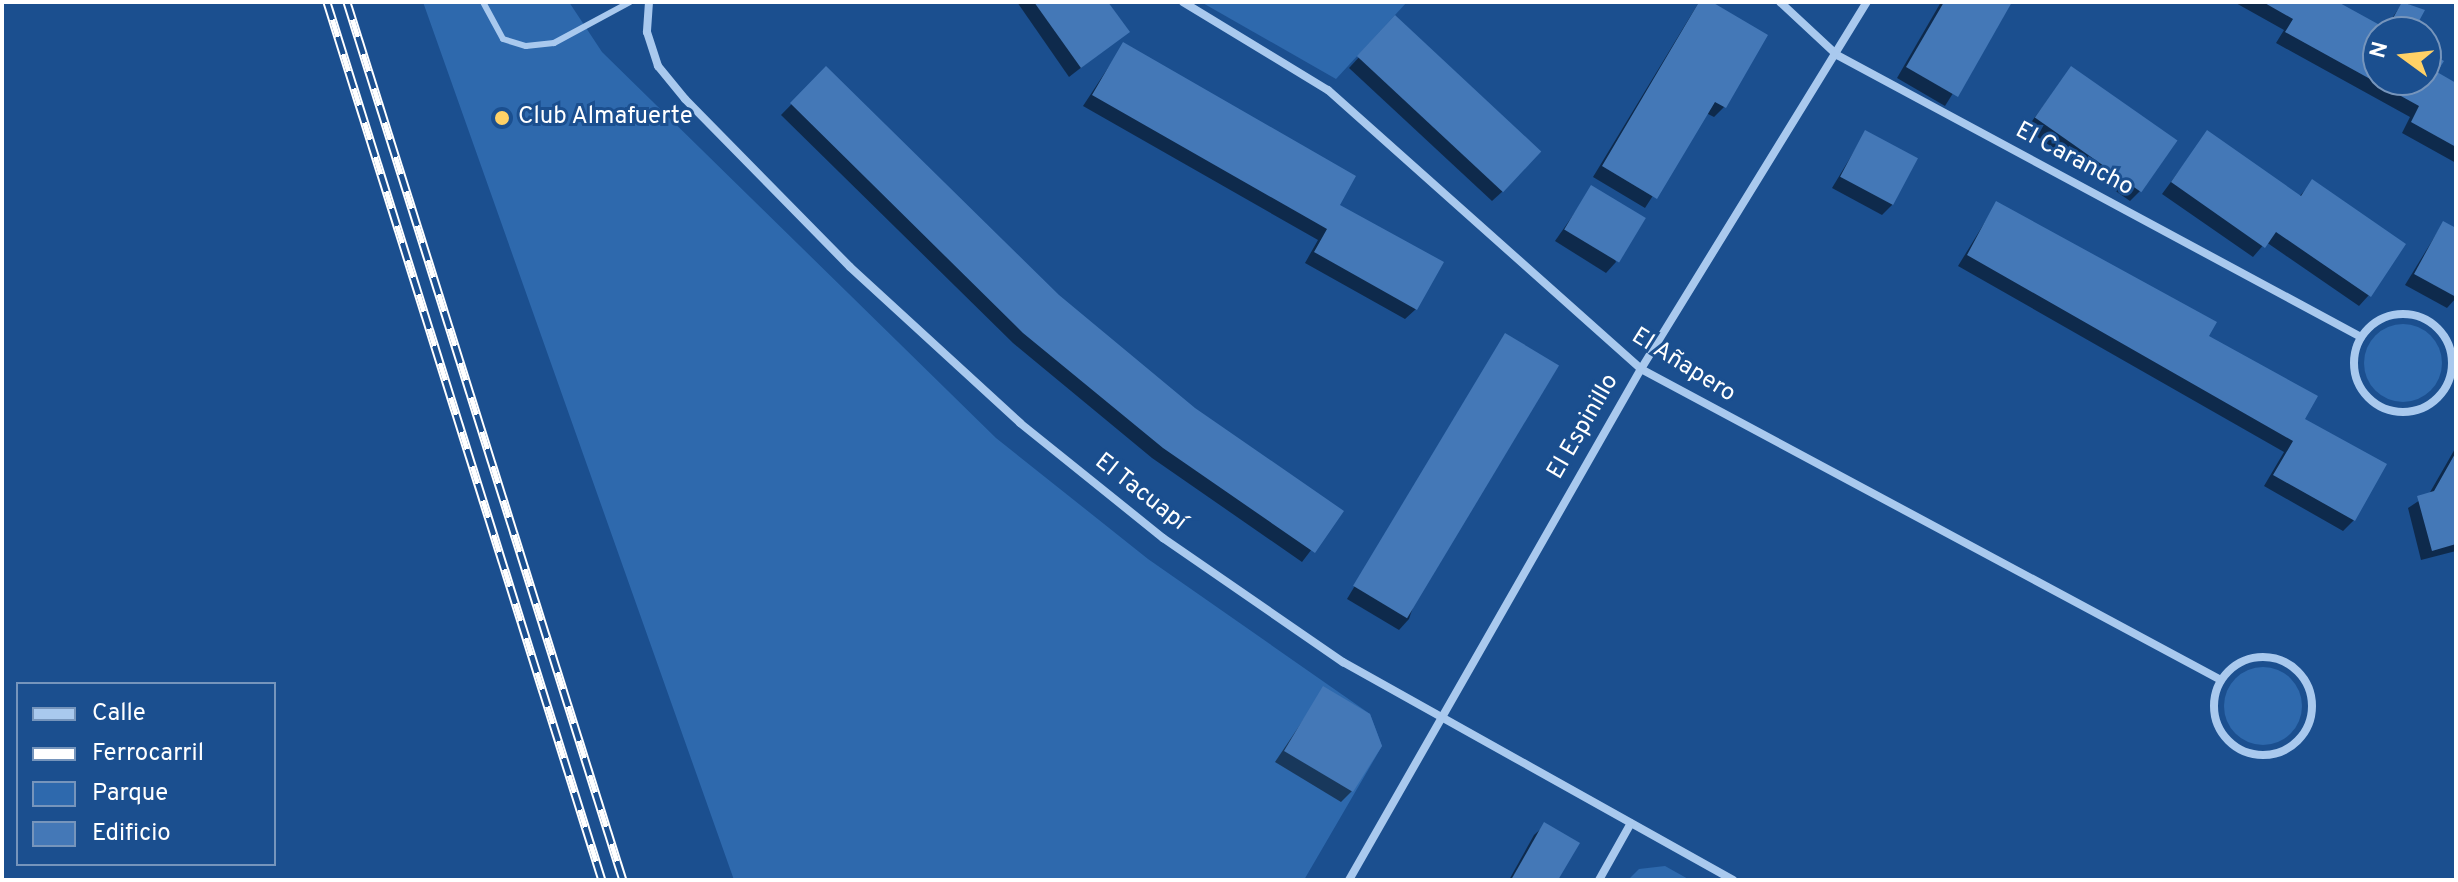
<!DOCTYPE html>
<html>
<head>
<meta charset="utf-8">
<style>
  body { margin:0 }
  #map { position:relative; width:2458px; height:882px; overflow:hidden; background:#1b4f8f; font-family:Overpass,sans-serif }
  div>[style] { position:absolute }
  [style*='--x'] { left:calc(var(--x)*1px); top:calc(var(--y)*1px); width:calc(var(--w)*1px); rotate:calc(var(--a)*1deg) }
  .green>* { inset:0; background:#2e69ad }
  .round { border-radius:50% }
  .shadow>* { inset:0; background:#0007 }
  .building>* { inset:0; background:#4478b7; transform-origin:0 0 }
  .lane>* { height:6px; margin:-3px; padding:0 3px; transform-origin:3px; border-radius:3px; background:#a9c9ee }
  .street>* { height:8px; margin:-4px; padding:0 4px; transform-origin:4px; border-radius:4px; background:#a9c9ee }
  .street>.ring { margin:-4px; padding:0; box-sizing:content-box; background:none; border:8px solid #a9c9ee; border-radius:50% }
  .rail>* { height:9px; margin-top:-4.5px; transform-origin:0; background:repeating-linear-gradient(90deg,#1b4f8f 0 18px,#fff 0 36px); box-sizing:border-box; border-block:2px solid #fff }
  .dots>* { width:22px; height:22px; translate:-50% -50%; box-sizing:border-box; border:4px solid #1b4f8f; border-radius:50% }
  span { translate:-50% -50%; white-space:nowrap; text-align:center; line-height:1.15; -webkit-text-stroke:6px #1b4f8f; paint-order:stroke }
  .poi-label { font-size:24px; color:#fff }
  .left { translate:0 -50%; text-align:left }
  .street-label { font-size:24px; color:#fff }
  .frame { position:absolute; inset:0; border:4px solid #fff; pointer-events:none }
  .legend { position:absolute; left:16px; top:682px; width:260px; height:184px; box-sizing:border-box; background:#1b4f8f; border:2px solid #7695bc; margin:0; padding:10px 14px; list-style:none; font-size:24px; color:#fff }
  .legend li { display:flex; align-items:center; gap:16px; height:40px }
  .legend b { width:40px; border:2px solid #7695bc }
  .north { position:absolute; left:2362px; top:16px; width:80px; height:80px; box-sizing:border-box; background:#1b4f8f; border:2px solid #7695bc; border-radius:50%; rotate:285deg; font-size:22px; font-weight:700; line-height:32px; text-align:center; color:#fff }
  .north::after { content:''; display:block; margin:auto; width:28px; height:36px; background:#ffd166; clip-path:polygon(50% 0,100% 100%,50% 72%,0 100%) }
</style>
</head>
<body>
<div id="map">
  <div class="green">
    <i style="clip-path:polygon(423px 2px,569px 2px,602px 52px,996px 438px,1148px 559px,1370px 714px,1382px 746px,1304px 880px,734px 880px)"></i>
    <i style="clip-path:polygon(1201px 2px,1407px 2px,1336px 79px)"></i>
    <i class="round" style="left:2364px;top:324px;width:78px;height:78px"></i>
    <i class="round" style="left:2224px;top:667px;width:78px;height:78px"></i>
    <i style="clip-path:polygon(1665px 866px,1690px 880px,1628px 880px,1639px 869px)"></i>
  </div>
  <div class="shadow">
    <i style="clip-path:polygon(1017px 2px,1106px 2px,1127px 32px,1069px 77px)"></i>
    <i style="clip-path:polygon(1699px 2px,1708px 2px,1724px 107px,1714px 117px,1706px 113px,1645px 208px,1593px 177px)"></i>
    <i style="clip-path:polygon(1941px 2px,2010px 2px,1945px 106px,1897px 78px)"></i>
    <i style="clip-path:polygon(2234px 2px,2333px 2px,2384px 30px,2403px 2px,2422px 11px,2410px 32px,2378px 32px,2378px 80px,2426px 80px,2426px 53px,2434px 73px,2456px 85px,2456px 163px,2402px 133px,2410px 117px,2276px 43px,2284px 30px)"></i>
    <i style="clip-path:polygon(1385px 29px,1503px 191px,1492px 201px,1349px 68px)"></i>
    <i style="clip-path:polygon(1123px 45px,1338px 206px,1416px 309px,1405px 319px,1305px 263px,1318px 240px,1083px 106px)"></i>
    <i style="clip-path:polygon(2072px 68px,2140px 191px,2130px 201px,2026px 129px)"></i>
    <i style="clip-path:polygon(826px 69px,1058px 297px,1194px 410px,1341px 511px,1302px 562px,1152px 458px,1013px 343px,781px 115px)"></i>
    <i style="clip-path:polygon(1865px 133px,1893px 204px,1882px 215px,1832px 188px)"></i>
    <i style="clip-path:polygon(2207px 133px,2299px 197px,2312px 182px,2369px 295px,2359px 306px,2266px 242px,2253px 257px,2162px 194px)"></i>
    <i style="clip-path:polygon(1592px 188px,1616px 262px,1606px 273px,1555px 241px)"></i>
    <i style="clip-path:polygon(1996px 204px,2206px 337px,2302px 420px,2384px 465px,2354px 520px,2343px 531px,2264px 486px,2284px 452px,1958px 266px)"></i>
    <i style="clip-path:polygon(2443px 223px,2456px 231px,2456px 298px,2447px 308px,2405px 285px)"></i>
    <i style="clip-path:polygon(1505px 335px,1409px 619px,1399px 630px,1347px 599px)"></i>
    <i style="clip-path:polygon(2456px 447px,2456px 551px,2421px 560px,2408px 508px,2429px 494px)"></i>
    <i style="clip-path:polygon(1324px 689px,1352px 791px,1341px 802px,1275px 762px)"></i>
    <i style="clip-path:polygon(1545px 825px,1556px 880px,1509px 880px,1534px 835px)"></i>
  </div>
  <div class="building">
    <i style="clip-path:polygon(1034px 2px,1108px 2px,1130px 32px,1081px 68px)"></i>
    <i style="clip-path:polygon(1699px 2px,1712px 2px,1768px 35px,1726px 108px,1715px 102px,1657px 199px,1602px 166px)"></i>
    <i style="clip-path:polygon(1944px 2px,2012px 2px,1958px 97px,1906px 67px)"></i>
    <i style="clip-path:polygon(2263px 2px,2338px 2px,2387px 29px,2402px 2px,2425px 10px,2413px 32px,2378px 32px,2378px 80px,2426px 80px,2426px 51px,2444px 61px,2437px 72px,2456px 83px,2456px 147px,2411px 122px,2419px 106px,2285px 32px,2293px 19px)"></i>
    <i style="left:1395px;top:15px;width:200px;height:56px;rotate:43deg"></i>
    <i style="clip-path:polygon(1123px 42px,1356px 176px,1340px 205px,1444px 262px,1417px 310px,1314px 252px,1327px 229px,1092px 95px)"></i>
    <i style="clip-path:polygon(826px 66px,1059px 295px,1195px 408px,1344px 511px,1315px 553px,1163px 448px,1023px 333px,790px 103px)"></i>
    <i style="left:2071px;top:66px;width:130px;height:63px;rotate:35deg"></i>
    <i style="left:1865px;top:130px;width:60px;height:53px;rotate:28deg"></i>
    <i style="clip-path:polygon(2207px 130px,2301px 196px,2312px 179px,2406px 244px,2371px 297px,2276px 232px,2265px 248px,2171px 182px)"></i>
    <i style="left:1591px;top:185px;width:64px;height:52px;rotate:31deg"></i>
    <i style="clip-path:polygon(1996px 201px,2217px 322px,2209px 336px,2318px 396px,2305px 419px,2387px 464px,2355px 521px,2273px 475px,2293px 441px,1967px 255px)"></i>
    <i style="clip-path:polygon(2443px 221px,2456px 228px,2456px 297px,2414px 274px)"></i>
    <i style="left:1505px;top:333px;width:63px;height:295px;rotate:31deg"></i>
    <i style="clip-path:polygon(2456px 452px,2456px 544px,2432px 551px,2417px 496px,2434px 491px)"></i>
    <i style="clip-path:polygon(1323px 686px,1370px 714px,1382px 746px,1353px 792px,1284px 751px)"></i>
    <i style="clip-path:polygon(1544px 822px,1580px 843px,1558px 880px,1511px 880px)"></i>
  </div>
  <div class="lane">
    <i style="--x:483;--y:2;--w:42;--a:61.6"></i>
    <i style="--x:503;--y:39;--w:24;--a:17"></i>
    <i style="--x:526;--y:46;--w:28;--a:-6"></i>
    <i style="--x:554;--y:43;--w:86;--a:-28.3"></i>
  </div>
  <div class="street">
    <i style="--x:649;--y:2;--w:30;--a:94"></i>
    <i style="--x:647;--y:32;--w:36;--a:72"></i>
    <i style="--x:658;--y:66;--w:43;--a:50.7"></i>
    <i style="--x:685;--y:99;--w:235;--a:45.5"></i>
    <i style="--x:850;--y:267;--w:231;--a:42.5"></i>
    <i style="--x:1020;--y:423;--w:184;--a:38.8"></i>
    <i style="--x:1163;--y:538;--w:219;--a:34.6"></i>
    <i style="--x:1343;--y:662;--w:447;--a:29.2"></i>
    <i style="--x:1183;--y:2;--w:170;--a:31.3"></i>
    <i style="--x:1328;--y:90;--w:419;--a:41.7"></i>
    <i style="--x:1641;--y:369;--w:658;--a:28.2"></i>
    <i style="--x:1780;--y:2;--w:78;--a:42.9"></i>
    <i style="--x:1837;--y:55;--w:595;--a:28.29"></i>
    <i class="ring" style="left:2354px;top:314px;width:90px;height:90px"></i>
    <i class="ring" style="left:2214px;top:657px;width:90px;height:90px"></i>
    <i style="--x:1349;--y:880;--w:589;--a:-60.26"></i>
    <i style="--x:1641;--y:369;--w:431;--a:-58.4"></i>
    <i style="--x:1599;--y:880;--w:65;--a:-60.7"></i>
  </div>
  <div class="rail">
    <i style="--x:327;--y:2;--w:920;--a:72.61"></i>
    <i style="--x:347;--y:2;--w:920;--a:72.55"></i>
  </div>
  <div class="dots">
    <i style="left:502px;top:118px;background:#ffd166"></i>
  </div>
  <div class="poi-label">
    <span class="left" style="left:518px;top:118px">Club Almafuerte</span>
  </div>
  <div class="street-label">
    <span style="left:2074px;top:160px;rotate:28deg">El Carancho</span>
    <span style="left:1683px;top:366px;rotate:32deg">El Añapero</span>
    <span style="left:1584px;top:427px;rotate:-60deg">El Espinillo</span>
    <span style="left:1140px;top:493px;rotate:38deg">El Tacuapí</span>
  </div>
  <div class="frame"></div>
  <ul class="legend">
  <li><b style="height:10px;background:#a9c9ee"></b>Calle</li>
  <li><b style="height:10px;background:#fff"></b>Ferrocarril</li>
  <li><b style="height:22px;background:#2e69ad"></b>Parque</li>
  <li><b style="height:22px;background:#4478b7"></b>Edificio</li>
  </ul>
  <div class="north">N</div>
</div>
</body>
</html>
